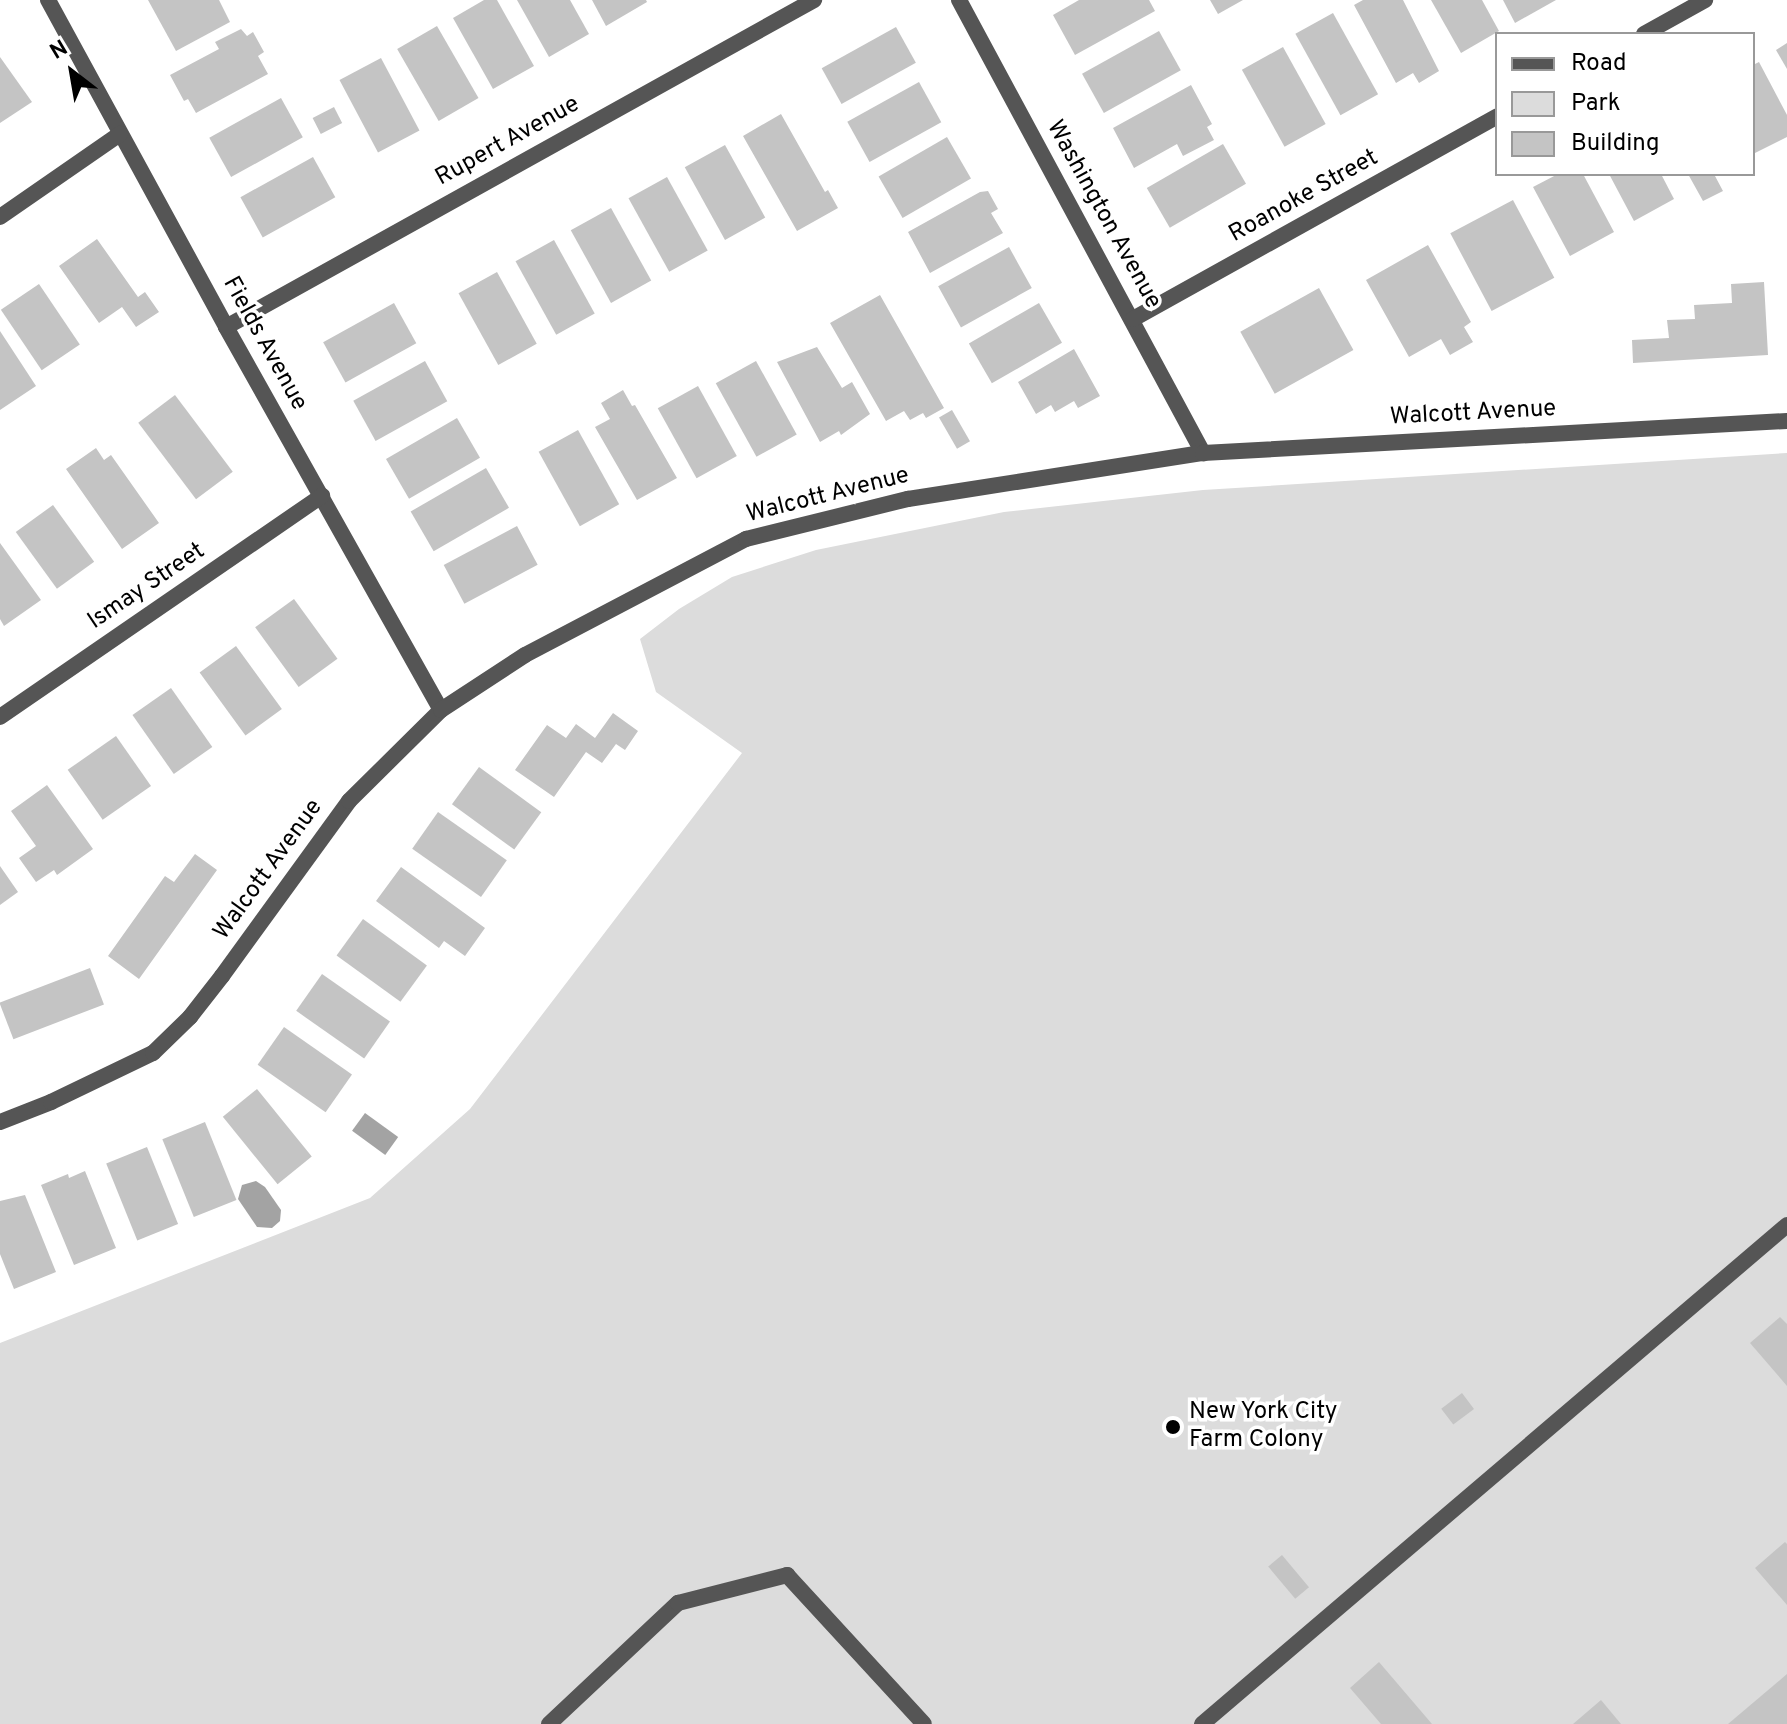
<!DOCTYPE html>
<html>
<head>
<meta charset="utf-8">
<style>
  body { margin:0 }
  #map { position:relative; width:1787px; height:1724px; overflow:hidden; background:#fff; font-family:Overpass,sans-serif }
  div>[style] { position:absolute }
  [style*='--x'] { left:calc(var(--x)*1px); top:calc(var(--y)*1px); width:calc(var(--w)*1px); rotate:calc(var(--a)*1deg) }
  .green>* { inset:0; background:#dcdcdc }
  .water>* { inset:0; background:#a3a3a3; transform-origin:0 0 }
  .building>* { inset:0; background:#c4c4c4; transform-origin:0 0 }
  .lane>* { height:16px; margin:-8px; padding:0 8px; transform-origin:8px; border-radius:8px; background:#555 }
  .street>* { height:16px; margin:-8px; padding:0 8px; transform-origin:8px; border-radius:8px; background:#555 }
  .dots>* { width:22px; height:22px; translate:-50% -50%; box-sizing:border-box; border:4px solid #fff; border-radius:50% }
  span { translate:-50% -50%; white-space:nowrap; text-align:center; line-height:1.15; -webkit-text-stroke:7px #fff; paint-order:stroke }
  .street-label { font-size:24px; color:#000 }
  .poi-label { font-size:24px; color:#000 }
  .left { translate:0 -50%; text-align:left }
  .legend { position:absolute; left:1495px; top:32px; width:260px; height:144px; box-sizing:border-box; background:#fff; border:2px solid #999; margin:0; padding:10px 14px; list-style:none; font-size:24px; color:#000 }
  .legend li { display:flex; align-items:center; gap:16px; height:40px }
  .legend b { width:40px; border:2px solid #999 }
  .north { position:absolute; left:32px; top:32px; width:80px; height:80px; -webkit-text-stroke:6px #fff; paint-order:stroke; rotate:329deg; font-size:22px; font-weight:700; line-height:32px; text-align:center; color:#000 }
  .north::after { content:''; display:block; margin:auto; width:28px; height:36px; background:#000; clip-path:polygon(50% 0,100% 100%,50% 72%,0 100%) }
</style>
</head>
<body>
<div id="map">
  <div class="green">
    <i style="clip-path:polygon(1787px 453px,1787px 1724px,0 1724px,0 1343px,370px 1198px,470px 1109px,742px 753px,656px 692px,640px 639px,679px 609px,732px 577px,816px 550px,1004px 512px,1203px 490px)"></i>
  </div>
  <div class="water">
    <i style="left:365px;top:1113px;width:41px;height:22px;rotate:36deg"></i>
    <i style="clip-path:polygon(256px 1181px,265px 1187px,281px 1210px,280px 1221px,272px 1228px,257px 1227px,238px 1199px,242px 1185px)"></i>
  </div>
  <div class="building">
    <i style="clip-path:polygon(148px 0,219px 0,230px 22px,176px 51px)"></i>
    <i style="clip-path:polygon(484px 0,497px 0,534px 66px,493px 89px,453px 18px)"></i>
    <i style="clip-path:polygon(517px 0,570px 0,589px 34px,549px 57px)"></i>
    <i style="clip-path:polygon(592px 0,646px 0,647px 2px,606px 26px)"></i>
    <i style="clip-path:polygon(1079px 0,1149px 0,1155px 11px,1075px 55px,1053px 15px)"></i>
    <i style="clip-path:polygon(1210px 0,1243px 0,1218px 14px)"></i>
    <i style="clip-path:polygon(1363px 0,1403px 0,1439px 71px,1419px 83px,1413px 73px,1396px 83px,1354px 5px)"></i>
    <i style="clip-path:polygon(1431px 0,1482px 0,1499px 31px,1461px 53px)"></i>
    <i style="clip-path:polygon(1503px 0,1556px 0,1515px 23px)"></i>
    <i style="left:1333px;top:13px;width:93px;height:43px;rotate:61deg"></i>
    <i style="left:437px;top:26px;width:83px;height:46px;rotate:60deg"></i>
    <i style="left:896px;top:27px;width:41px;height:85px;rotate:61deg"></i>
    <i style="clip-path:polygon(241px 29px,247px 36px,253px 32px,264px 52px,258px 56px,268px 74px,196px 113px,188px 99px,184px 101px,170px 75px,219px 49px,215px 42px)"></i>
    <i style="left:1159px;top:31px;width:45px;height:88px;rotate:61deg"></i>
    <i style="clip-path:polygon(1787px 43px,1787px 69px,1776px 50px)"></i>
    <i style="left:1283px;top:47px;width:88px;height:47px;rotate:61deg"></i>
    <i style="clip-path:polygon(0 57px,32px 102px,0 123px)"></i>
    <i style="left:381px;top:58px;width:82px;height:47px;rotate:62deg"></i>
    <i style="clip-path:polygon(1759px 62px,1787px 115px,1787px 137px,1755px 153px,1753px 65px)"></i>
    <i style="left:919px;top:82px;width:46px;height:82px;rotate:61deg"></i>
    <i style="clip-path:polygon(1191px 85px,1212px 124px,1207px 127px,1214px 140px,1183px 156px,1177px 144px,1134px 168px,1113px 128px)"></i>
    <i style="left:281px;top:98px;width:45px;height:82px;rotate:61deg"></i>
    <i style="left:334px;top:107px;width:18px;height:24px;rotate:63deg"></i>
    <i style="clip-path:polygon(781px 114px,825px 192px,828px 190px,838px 208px,797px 231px,743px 136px)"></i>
    <i style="left:947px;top:137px;width:48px;height:79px;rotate:60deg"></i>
    <i style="left:1223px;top:144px;width:46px;height:88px;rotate:60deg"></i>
    <i style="left:725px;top:145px;width:83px;height:46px;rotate:61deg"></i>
    <i style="left:313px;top:157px;width:46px;height:83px;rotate:61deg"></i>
    <i style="clip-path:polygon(1558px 174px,1583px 174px,1614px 232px,1570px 256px,1533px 187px)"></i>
    <i style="clip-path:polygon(1609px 174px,1661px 174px,1674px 199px,1634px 221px)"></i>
    <i style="clip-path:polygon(1688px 174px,1718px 174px,1715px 176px,1723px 191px,1703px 201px)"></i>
    <i style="left:667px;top:177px;width:84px;height:44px;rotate:61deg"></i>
    <i style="clip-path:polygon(988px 191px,998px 209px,991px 213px,1003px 233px,930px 273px,908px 232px,980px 192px)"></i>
    <i style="left:1513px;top:200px;width:88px;height:71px;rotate:62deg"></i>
    <i style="left:611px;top:208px;width:83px;height:46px;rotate:61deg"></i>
    <i style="clip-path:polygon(97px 239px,138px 297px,145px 292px,159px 312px,136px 327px,122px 307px,99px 323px,59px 266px)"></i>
    <i style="left:554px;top:240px;width:84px;height:44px;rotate:61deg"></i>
    <i style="clip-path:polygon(1428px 245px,1471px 322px,1464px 327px,1473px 342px,1450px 355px,1441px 339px,1409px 357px,1366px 280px)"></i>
    <i style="left:1009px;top:247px;width:47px;height:81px;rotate:61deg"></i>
    <i style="left:497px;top:272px;width:82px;height:44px;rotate:61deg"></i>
    <i style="clip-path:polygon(1764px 282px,1768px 355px,1633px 363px,1632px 340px,1669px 338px,1667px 320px,1695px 319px,1694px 305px,1732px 303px,1731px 284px)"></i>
    <i style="left:39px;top:284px;width:73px;height:46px;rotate:56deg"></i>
    <i style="left:1319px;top:288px;width:71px;height:90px;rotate:61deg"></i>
    <i style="clip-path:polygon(880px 295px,944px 408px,926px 418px,923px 413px,910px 420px,904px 411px,886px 421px,830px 323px)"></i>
    <i style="left:394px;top:303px;width:46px;height:81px;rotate:61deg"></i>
    <i style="left:1039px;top:303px;width:46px;height:81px;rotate:60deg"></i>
    <i style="clip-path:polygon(0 331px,36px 386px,0 410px)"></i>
    <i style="clip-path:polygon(817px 347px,842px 388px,852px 382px,870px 414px,841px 435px,839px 431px,820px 442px,777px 362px)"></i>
    <i style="clip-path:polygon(1074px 349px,1100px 396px,1078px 408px,1074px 401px,1055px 412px,1051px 405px,1036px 414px,1018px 382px)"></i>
    <i style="left:425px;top:361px;width:46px;height:82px;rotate:61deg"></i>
    <i style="left:756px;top:361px;width:84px;height:46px;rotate:61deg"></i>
    <i style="left:698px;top:386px;width:80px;height:46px;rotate:61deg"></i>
    <i style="clip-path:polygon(623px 390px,632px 406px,635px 405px,677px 478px,637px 500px,595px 427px,610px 419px,601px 403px)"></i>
    <i style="left:175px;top:395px;width:96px;height:46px;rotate:53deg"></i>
    <i style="left:952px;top:410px;width:36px;height:15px;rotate:60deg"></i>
    <i style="left:457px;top:418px;width:46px;height:82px;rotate:60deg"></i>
    <i style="left:578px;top:430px;width:85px;height:45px;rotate:61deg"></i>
    <i style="clip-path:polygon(96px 448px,104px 460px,111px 455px,159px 523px,122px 549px,66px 469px)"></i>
    <i style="left:486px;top:468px;width:46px;height:87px;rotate:60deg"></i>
    <i style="left:53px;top:505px;width:70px;height:46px;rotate:54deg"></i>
    <i style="left:517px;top:526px;width:44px;height:83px;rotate:62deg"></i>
    <i style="clip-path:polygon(0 543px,41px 600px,4px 626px,0 619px)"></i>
    <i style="left:294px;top:599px;width:74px;height:48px;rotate:54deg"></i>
    <i style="left:236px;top:646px;width:78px;height:45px;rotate:54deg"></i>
    <i style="left:171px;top:688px;width:72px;height:47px;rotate:55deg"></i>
    <i style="clip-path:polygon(613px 713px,638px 731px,625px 750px,616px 744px,602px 763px,586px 752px,554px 797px,515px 770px,547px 725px,566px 738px,576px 724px,595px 738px)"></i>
    <i style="left:116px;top:736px;width:61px;height:59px;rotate:55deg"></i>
    <i style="left:479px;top:767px;width:77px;height:46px;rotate:36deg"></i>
    <i style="clip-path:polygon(47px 785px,93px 849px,57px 875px,54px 870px,36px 882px,19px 858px,36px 846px,11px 811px)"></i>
    <i style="left:438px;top:812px;width:84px;height:45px;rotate:35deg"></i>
    <i style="clip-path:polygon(195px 854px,217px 870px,139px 979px,108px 956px,165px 876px,174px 882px)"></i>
    <i style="clip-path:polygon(0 866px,18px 892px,0 905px)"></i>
    <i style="clip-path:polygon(401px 867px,485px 928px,465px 956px,444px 941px,439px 948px,376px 901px)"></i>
    <i style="left:363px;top:919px;width:79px;height:45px;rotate:36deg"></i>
    <i style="left:90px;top:968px;width:39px;height:97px;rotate:69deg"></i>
    <i style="left:322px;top:974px;width:83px;height:45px;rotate:35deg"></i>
    <i style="left:284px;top:1027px;width:83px;height:46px;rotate:35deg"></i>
    <i style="left:257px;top:1089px;width:87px;height:44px;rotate:51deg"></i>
    <i style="left:205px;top:1122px;width:84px;height:46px;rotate:68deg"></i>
    <i style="left:147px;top:1147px;width:83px;height:44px;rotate:68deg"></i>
    <i style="clip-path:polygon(85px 1171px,116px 1248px,74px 1265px,41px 1185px,68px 1174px,69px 1178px)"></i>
    <i style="clip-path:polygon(25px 1195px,56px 1272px,14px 1289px,0 1254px,0 1201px)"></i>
    <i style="clip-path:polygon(1780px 1317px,1787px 1324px,1787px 1386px,1750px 1343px)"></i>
    <i style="left:1462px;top:1393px;width:20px;height:26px;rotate:53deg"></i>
    <i style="clip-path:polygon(1785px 1542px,1787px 1544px,1787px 1605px,1755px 1568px)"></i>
    <i style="left:1282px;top:1555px;width:42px;height:18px;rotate:50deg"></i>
    <i style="clip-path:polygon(1379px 1662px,1432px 1724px,1381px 1724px,1350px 1688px)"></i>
    <i style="clip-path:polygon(1787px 1674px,1787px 1724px,1728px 1724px)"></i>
    <i style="clip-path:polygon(1601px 1700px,1621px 1724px,1573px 1724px)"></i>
  </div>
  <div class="lane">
    <i style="--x:549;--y:1724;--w:177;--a:-43.2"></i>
    <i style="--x:678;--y:1603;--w:113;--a:-14.4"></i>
    <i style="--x:787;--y:1575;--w:202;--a:47.4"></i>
    <i style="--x:1202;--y:1724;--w:769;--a:-40.46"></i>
  </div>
  <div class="street">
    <i style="--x:48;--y:0;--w:372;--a:61.4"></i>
    <i style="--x:226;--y:327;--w:439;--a:60.7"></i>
    <i style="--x:959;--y:0;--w:515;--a:61.69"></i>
    <i style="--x:1644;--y:34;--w:70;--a:-29.1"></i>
    <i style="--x:0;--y:217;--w:146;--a:-34.7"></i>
    <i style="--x:1133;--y:319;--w:417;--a:-29.1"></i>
    <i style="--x:226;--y:327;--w:673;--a:-29.08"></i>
    <i style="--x:0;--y:717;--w:391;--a:-34.5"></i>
    <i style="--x:0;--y:1122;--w:55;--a:-21.4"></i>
    <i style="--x:51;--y:1102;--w:113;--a:-25.7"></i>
    <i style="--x:153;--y:1053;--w:52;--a:-44.2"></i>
    <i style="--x:190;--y:1017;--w:52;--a:-52"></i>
    <i style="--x:222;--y:976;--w:216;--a:-54"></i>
    <i style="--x:349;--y:801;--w:129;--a:-44.7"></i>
    <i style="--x:441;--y:710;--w:100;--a:-33.2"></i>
    <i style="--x:525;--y:655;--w:250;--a:-27.7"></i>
    <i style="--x:746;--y:539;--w:167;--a:-13.9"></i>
    <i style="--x:908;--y:499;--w:299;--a:-8.9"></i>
    <i style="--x:1203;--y:453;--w:585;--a:-3.14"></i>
  </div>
  <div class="dots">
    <i style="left:1173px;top:1427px;background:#000"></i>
  </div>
  <div class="street-label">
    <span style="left:508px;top:142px;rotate:-29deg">Rupert Avenue</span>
    <span style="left:1304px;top:197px;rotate:-29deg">Roanoke Street</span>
    <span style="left:1103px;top:215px;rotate:61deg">Washington Avenue</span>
    <span style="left:264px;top:344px;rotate:61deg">Fields Avenue</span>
    <span style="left:1473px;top:414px;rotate:-3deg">Walcott Avenue</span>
    <span style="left:828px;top:496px;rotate:-14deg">Walcott Avenue</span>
    <span style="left:147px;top:587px;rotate:-34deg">Ismay Street</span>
    <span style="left:269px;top:870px;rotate:-54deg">Walcott Avenue</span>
  </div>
  <div class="poi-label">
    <span class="left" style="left:1189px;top:1427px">New York City<br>Farm Colony</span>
  </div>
  <ul class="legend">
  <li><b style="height:10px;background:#555"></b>Road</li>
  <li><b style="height:22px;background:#dcdcdc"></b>Park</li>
  <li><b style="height:22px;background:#c4c4c4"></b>Building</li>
  </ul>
  <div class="north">N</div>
</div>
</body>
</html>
